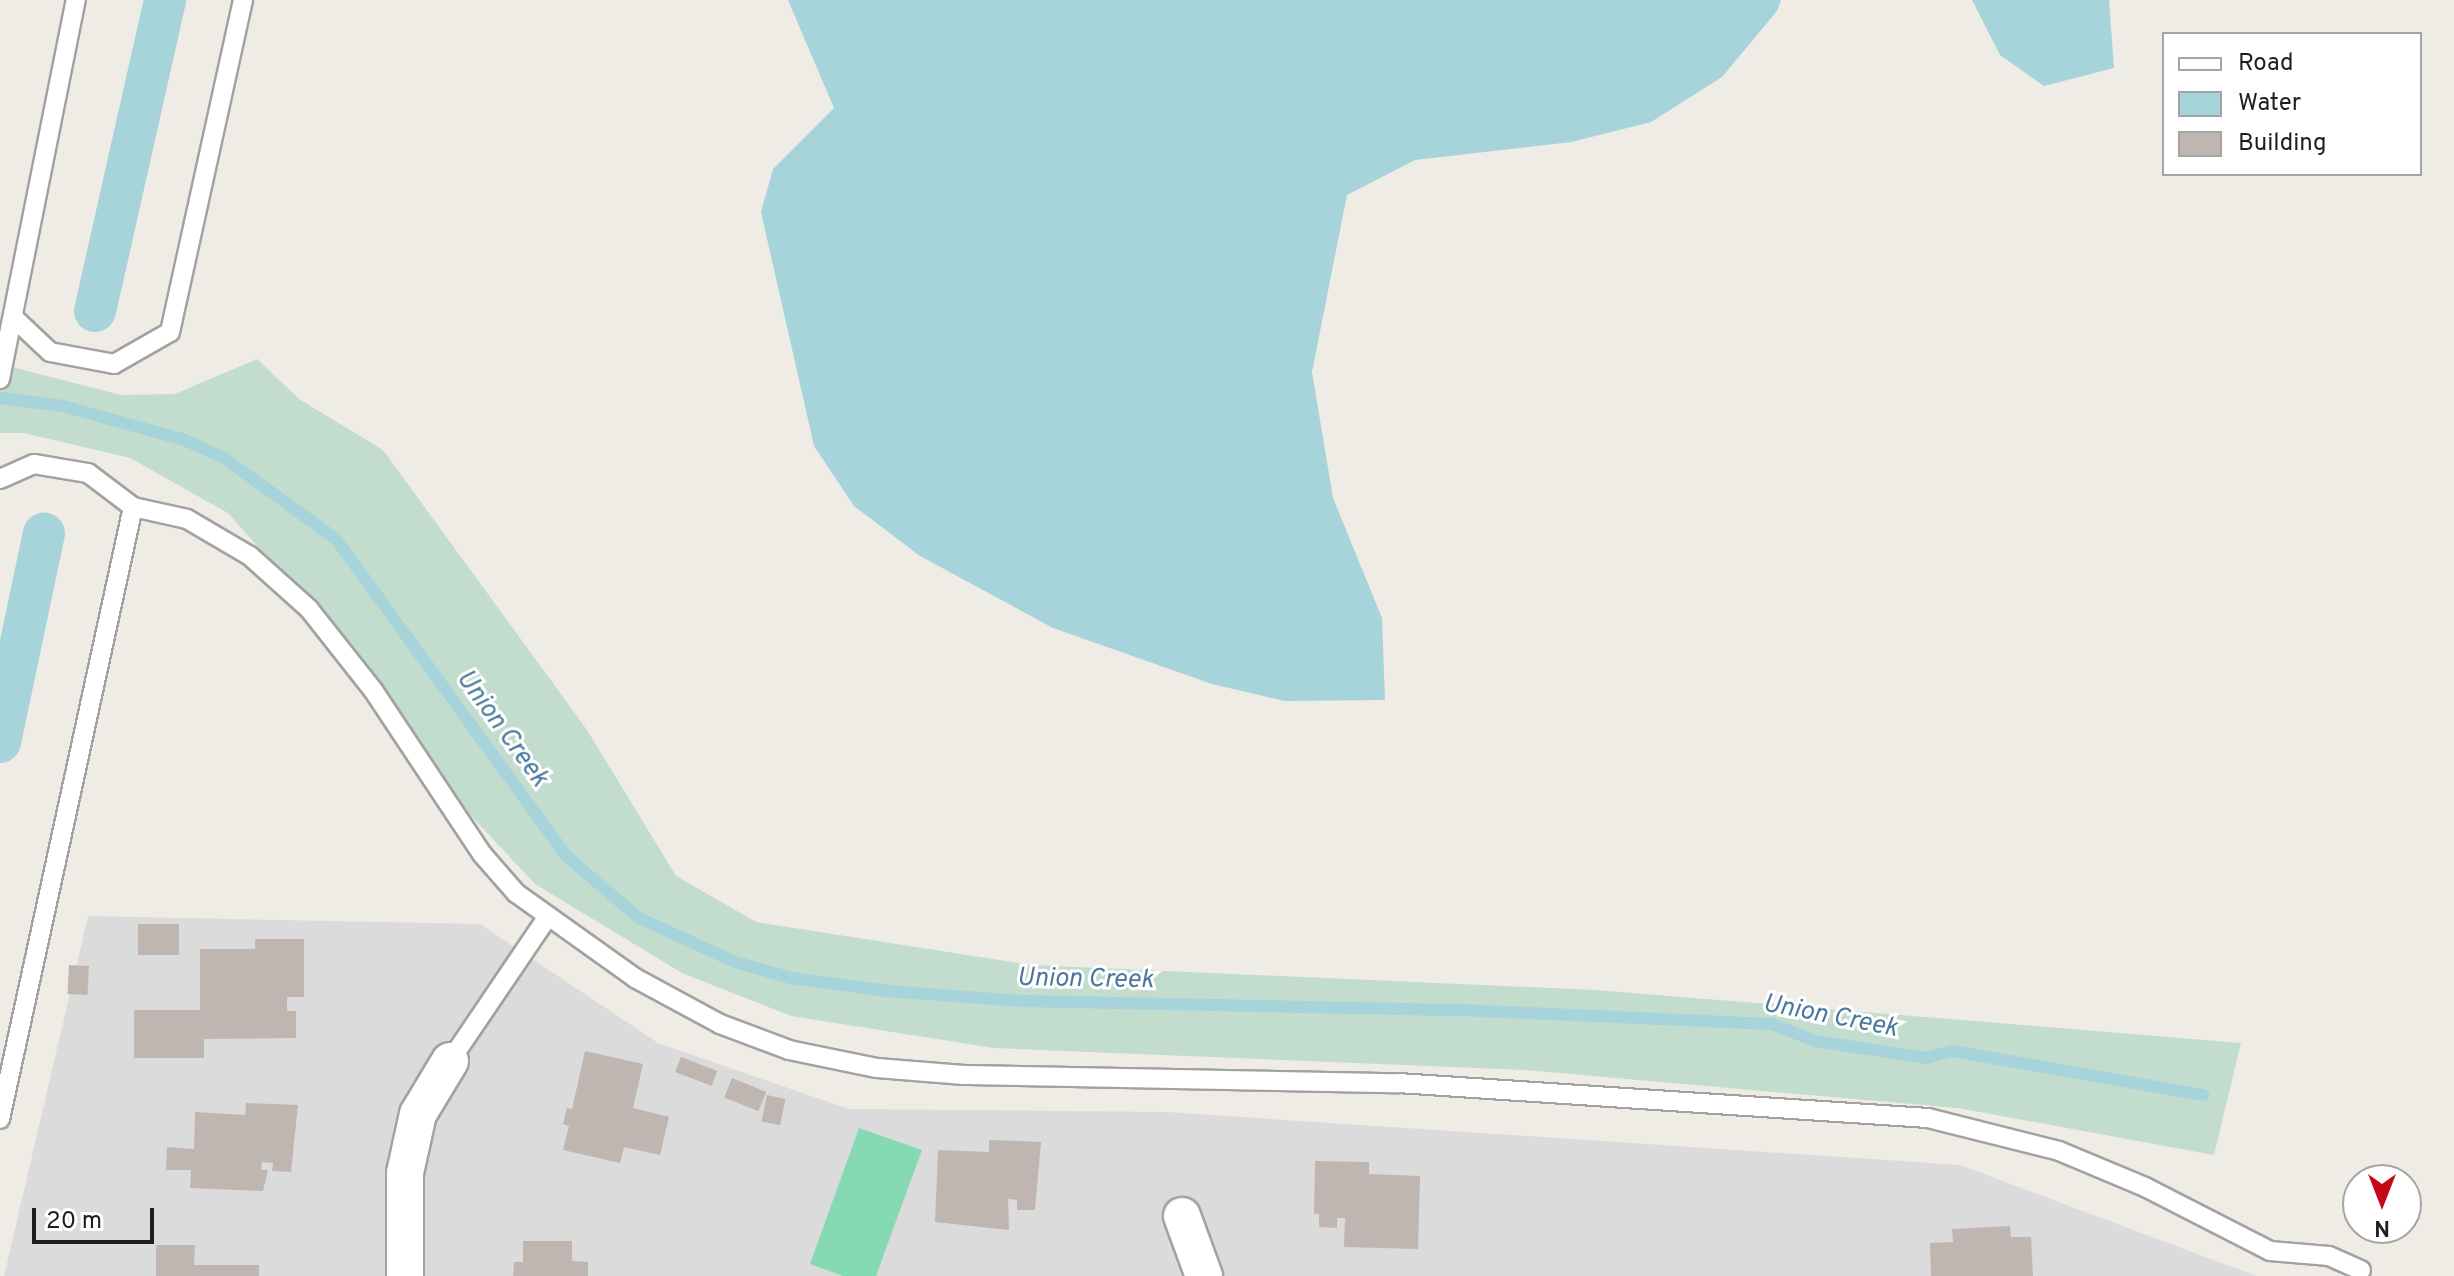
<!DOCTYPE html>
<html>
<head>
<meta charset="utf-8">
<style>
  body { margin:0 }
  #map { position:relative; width:2454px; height:1276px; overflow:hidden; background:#efebe5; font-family:Overpass,sans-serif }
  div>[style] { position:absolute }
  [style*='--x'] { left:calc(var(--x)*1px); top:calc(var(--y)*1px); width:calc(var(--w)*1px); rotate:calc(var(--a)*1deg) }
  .residential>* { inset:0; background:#dcdbdb }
  .wetland>* { inset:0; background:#c2dcce }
  .pitch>* { inset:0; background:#86dab3 }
  .water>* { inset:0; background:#a7d3da }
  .stream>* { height:12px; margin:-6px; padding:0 6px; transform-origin:6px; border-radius:6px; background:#a7d3da }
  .canal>* { height:42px; margin:-21px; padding:0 21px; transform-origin:21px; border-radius:21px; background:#a7d3da }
  .building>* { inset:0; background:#bfb6b1; transform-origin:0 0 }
  .roads { filter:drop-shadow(2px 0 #a2a2a2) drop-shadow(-2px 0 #a2a2a2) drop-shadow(0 2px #a2a2a2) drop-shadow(0 -2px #a2a2a2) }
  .lane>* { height:18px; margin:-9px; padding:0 9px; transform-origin:9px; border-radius:9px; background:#fff }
  .street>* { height:36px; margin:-18px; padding:0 18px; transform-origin:18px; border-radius:18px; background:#fff }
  span { translate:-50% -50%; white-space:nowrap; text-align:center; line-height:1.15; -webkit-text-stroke:6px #fff; paint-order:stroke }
  .water-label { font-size:26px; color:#49789b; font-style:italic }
  .legend { position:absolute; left:2162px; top:32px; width:260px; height:144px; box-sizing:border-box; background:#fff; border:2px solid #a5a5a5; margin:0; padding:10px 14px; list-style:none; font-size:24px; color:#1e1e1e }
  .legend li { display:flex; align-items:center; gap:16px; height:40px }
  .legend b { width:40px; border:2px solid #a5a5a5 }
  .north { position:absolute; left:2342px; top:1164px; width:80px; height:80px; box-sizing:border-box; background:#fff; border:2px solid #a5a5a5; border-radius:50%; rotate:180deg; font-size:22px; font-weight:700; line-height:32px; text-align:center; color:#1e1e1e }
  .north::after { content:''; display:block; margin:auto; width:28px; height:36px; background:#c30918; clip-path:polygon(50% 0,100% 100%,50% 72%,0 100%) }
  .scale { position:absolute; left:32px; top:1208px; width:122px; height:36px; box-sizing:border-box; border:4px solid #1e1e1e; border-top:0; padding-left:10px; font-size:24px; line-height:28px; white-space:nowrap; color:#1e1e1e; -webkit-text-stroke:6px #fff; paint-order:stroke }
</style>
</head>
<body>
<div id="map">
  <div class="residential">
    <i style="clip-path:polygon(88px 916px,480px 924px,658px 1043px,849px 1109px,1167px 1112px,1960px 1165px,2256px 1276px,4px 1276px)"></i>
  </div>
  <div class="wetland">
    <i style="clip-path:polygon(257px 359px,299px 399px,383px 450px,587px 730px,676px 876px,756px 922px,1031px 965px,1596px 990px,2241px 1043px,2214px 1155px,1958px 1108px,1525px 1070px,994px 1048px,791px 1016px,682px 973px,535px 884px,462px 806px,334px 632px,228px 513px,130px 458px,24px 433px,0 433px,0 364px,121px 395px,175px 394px)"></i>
  </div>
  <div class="pitch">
    <i style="clip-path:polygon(859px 1128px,922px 1150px,876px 1276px,843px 1276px,810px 1264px)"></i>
  </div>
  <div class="water">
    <i style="clip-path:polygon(788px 0,1781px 0,1777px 11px,1722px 77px,1651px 122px,1571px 142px,1415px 160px,1347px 195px,1312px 372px,1333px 498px,1382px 618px,1385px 700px,1285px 701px,1212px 684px,1053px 628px,920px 556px,854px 506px,814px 446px,761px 212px,773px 169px,834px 108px)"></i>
    <i style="clip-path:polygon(1972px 0,2109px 0,2114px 68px,2044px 86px,2000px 55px)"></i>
  </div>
  <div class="stream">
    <i style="--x:0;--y:398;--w:64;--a:7.2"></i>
    <i style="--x:63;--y:406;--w:127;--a:15.6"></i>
    <i style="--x:185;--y:440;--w:43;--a:24.8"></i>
    <i style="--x:224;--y:458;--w:138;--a:35.9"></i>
    <i style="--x:336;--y:539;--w:392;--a:54"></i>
    <i style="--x:566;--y:856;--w:96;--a:40.3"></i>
    <i style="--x:639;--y:918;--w:106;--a:24.6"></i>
    <i style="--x:735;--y:962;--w:58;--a:15.9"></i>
    <i style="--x:791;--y:978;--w:97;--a:7.7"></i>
    <i style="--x:887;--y:991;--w:134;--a:4.3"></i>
    <i style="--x:1021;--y:1001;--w:440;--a:1.2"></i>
    <i style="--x:1461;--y:1010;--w:311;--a:2.6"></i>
    <i style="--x:1772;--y:1024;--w:46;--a:21.6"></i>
    <i style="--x:1815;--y:1041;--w:112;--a:8.7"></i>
    <i style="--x:1926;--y:1058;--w:28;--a:-15"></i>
    <i style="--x:1953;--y:1051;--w:254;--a:10"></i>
  </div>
  <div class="canal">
    <i style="--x:95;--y:311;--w:319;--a:-77.3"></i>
    <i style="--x:0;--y:742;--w:213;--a:-78.1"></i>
  </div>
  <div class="building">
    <i style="left:138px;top:924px;width:41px;height:31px"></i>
    <i style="clip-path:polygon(255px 939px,304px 939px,304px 997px,287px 997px,287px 1011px,296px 1011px,296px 1038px,204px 1039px,204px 1058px,134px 1058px,134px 1010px,200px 1010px,200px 949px,255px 949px)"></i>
    <i style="left:69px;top:965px;width:20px;height:29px;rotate:3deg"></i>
    <i style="clip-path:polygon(585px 1051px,643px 1064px,633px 1108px,669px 1117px,660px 1155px,624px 1147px,620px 1163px,563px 1150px,569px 1126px,563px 1124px,567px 1108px,572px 1109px)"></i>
    <i style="left:681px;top:1057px;width:39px;height:16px;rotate:21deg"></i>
    <i style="left:732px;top:1078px;width:37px;height:21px;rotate:22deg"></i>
    <i style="left:767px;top:1095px;width:19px;height:27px;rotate:12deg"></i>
    <i style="clip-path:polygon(246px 1103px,298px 1105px,291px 1172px,272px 1171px,273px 1163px,262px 1162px,261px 1170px,268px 1170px,263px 1191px,190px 1188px,191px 1170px,166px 1170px,167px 1147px,194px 1149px,195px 1112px,245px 1115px)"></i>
    <i style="clip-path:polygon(989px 1140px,1041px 1142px,1035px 1210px,1017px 1210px,1017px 1200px,1008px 1199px,1009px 1230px,935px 1222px,938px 1150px,989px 1152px)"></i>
    <i style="clip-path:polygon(1315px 1161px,1369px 1162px,1369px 1174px,1420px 1176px,1418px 1249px,1344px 1247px,1345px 1218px,1337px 1218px,1337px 1228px,1319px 1227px,1319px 1214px,1314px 1214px)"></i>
    <i style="clip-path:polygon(2010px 1226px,2011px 1237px,2031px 1237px,2033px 1276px,1931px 1276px,1930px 1243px,1953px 1242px,1952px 1229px)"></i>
    <i style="clip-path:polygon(523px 1241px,572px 1241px,572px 1261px,588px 1262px,588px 1276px,513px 1276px,514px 1262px,523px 1262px)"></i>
    <i style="clip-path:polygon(156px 1245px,195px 1245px,194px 1265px,259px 1265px,259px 1276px,156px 1276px)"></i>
  </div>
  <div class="roads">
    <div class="lane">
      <i style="--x:13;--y:317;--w:51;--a:43.4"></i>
      <i style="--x:50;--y:352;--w:65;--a:10.6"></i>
      <i style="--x:114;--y:364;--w:64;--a:-29.7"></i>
      <i style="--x:170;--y:332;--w:340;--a:-77.6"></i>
      <i style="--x:0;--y:379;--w:387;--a:-78.7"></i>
      <i style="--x:0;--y:479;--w:37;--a:-24"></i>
      <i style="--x:34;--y:464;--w:55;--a:9.5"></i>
      <i style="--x:88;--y:473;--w:56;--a:37.1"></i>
      <i style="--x:133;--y:507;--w:55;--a:12.5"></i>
      <i style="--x:187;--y:519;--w:73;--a:30.4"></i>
      <i style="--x:250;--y:556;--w:79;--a:41.9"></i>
      <i style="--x:309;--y:609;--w:103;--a:51.7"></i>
      <i style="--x:373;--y:690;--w:197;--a:56.4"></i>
      <i style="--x:482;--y:854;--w:52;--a:48.9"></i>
      <i style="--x:516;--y:893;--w:146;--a:35.5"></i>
      <i style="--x:635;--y:978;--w:97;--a:28.4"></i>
      <i style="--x:720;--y:1024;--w:74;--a:20.6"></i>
      <i style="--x:789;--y:1050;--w:90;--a:11.6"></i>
      <i style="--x:877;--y:1068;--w:87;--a:4.6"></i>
      <i style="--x:964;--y:1075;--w:434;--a:1.1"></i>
      <i style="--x:1398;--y:1083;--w:531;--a:3.78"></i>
      <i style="--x:1928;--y:1118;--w:135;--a:14.1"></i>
      <i style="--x:2059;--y:1151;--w:93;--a:22.7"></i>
      <i style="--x:2145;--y:1187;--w:140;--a:27.1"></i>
      <i style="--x:2270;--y:1251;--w:59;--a:4.8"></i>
      <i style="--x:2329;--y:1256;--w:35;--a:24"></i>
      <i style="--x:450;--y:1061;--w:175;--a:-55.9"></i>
      <i style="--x:0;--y:1119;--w:626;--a:-77.74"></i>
    </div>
    <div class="street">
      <i style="--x:1182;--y:1216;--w:64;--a:69.9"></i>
      <i style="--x:405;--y:1276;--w:103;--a:-90"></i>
      <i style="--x:405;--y:1173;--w:60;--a:-77.6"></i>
      <i style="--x:418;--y:1114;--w:62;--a:-58.9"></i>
    </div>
  </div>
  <div class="water-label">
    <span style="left:501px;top:729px;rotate:54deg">Union Creek</span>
    <span style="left:1085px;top:980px;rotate:1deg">Union Creek</span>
    <span style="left:1830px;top:1017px;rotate:11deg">Union Creek</span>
  </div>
  <ul class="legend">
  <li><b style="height:10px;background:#fff"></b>Road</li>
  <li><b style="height:22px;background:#a7d3da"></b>Water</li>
  <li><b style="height:22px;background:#bfb6b1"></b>Building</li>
  </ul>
  <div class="north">N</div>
  <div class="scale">20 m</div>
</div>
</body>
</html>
